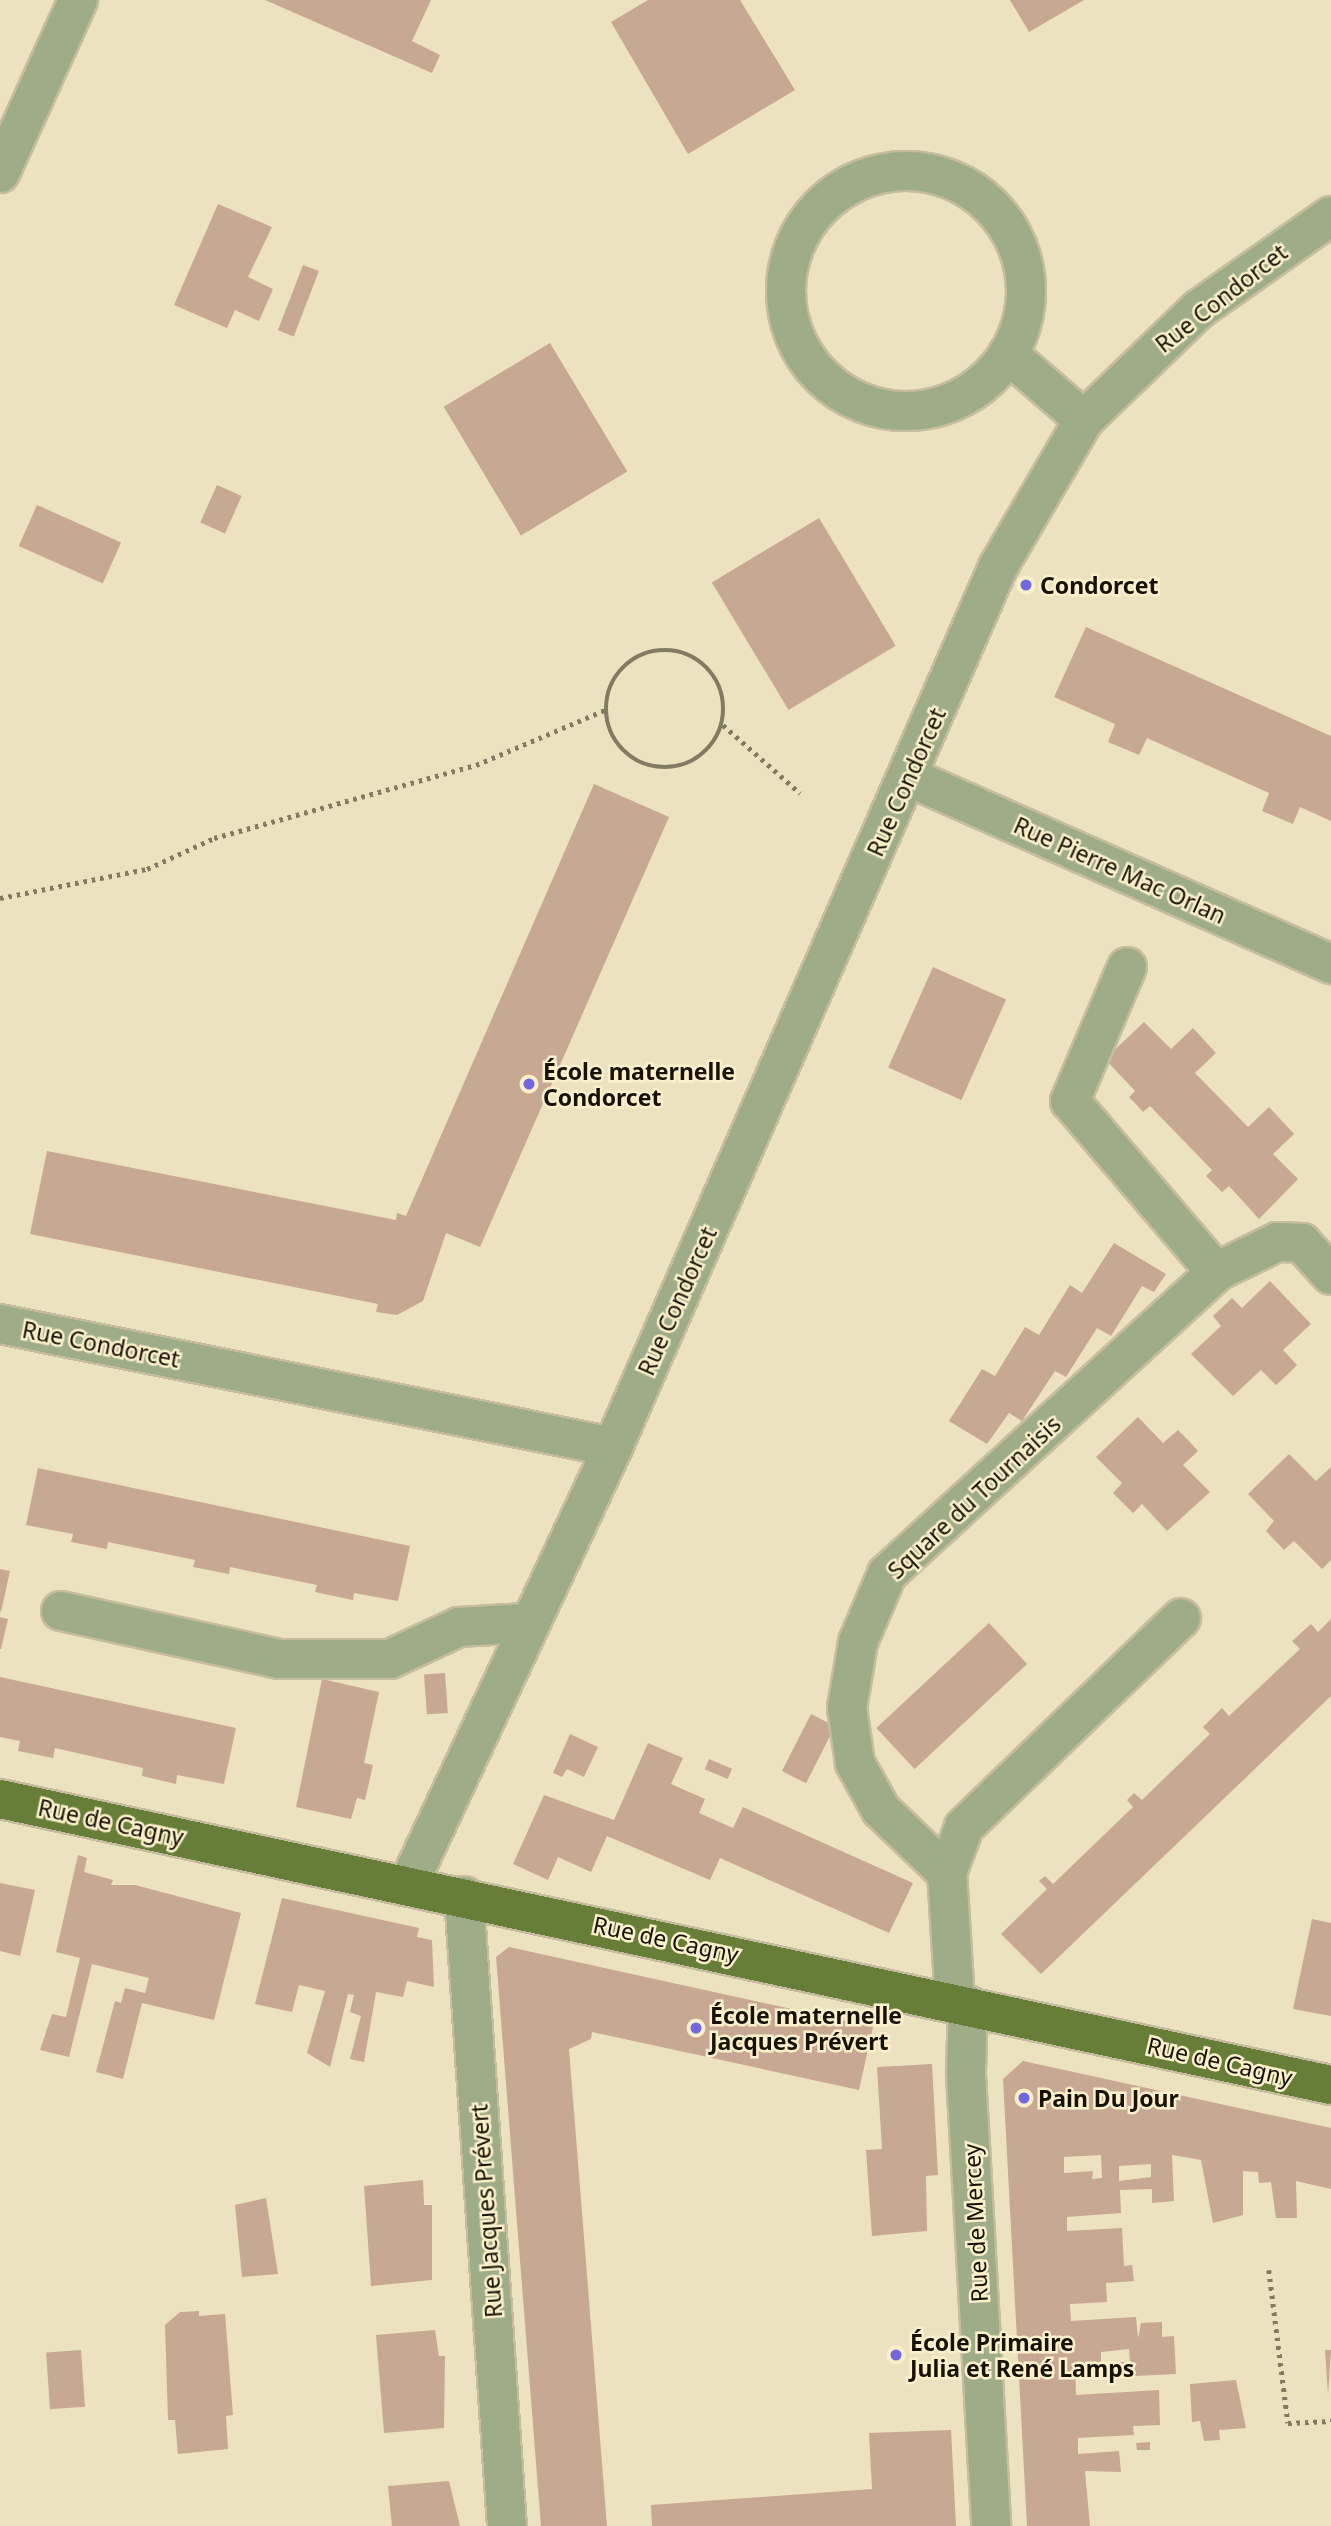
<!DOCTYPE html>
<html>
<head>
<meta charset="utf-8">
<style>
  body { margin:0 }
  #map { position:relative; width:1331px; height:2526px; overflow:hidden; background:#ede2bf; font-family:"Noto Sans",sans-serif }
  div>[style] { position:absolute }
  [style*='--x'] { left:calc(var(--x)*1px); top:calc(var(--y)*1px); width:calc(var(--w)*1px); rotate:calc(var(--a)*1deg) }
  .building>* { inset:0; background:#c7a892; transform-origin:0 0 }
  .path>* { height:4.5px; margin-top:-2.25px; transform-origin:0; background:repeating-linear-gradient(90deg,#827b63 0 3.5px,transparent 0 8.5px) }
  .path>.ring { margin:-2.25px; padding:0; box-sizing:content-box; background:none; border:4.5px solid #827b63; border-radius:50% }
  .roads { filter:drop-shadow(2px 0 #c6bd9e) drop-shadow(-2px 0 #c6bd9e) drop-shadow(0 2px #c6bd9e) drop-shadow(0 -2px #c6bd9e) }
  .minor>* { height:38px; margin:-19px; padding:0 19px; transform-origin:19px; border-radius:19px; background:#9ead88 }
  .minor>.ring { margin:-19px; padding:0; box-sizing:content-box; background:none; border:38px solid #9ead88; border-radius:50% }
  .major>* { height:38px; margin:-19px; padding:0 19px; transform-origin:19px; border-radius:19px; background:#667e37 }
  .dots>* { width:19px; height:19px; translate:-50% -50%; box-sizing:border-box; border:4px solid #fbefcc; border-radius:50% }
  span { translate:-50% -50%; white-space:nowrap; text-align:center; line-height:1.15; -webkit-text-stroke:5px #fbefcc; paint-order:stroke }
  .street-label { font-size:23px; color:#161206 }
  .poi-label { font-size:23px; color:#161206; font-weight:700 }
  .left { translate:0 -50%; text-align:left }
</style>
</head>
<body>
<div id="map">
  <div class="building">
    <i style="clip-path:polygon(265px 0,431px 0,412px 41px,440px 55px,432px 73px)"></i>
    <i style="clip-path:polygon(648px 0,740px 0,795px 90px,688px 154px,611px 22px)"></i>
    <i style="clip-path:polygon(1010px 0,1084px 0,1029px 32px)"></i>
    <i style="clip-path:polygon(218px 204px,272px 227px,248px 277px,273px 289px,259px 321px,235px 310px,227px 328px,174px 305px)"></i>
    <i style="left:303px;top:265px;width:17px;height:70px;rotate:21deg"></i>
    <i style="left:550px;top:343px;width:150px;height:124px;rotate:59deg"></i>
    <i style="left:217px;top:485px;width:27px;height:41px;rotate:24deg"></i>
    <i style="left:37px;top:505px;width:92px;height:45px;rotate:24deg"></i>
    <i style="left:819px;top:518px;width:149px;height:125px;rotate:59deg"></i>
    <i style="clip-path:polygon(1086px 627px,1331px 736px,1331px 821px,1300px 807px,1293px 824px,1262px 811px,1269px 793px,1147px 738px,1139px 755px,1108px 742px,1115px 724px,1054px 697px)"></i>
    <i style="clip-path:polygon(594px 784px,669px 817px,480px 1247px,446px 1233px,423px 1301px,397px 1315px,376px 1312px,378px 1304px,30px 1234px,47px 1151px,396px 1220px,397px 1213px,406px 1216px)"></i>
    <i style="left:933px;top:967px;width:80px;height:110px;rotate:24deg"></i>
    <i style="clip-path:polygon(1144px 1022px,1171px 1049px,1193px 1028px,1216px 1053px,1195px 1073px,1248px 1127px,1269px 1107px,1294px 1134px,1273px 1154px,1298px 1179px,1259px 1219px,1229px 1186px,1222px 1192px,1206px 1176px,1212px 1170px,1150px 1106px,1143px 1112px,1135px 1103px,1129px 1097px,1135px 1091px,1105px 1059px)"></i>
    <i style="clip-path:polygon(1114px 1243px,1166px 1274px,1154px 1292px,1142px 1286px,1111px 1336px,1097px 1328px,1066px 1377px,1055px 1371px,1022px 1421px,1009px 1413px,987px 1444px,949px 1421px,982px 1369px,995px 1376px,1025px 1327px,1039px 1335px,1070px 1285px,1082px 1293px)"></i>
    <i style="clip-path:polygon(1270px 1281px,1311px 1324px,1283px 1350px,1297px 1365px,1286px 1376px,1276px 1385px,1261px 1370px,1233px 1396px,1191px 1354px,1221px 1326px,1213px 1316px,1232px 1298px,1242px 1308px)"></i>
    <i style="clip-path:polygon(1138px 1417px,1163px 1443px,1178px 1430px,1188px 1440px,1198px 1451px,1183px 1465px,1210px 1492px,1167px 1531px,1142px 1504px,1133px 1513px,1113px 1493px,1122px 1483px,1096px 1457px)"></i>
    <i style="clip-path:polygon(1289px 1454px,1316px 1481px,1331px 1467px,1331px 1560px,1322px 1569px,1294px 1541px,1284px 1550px,1266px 1531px,1274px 1521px,1248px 1494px)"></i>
    <i style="clip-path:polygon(38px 1468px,410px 1546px,398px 1601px,354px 1593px,353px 1600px,315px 1592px,317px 1585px,230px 1567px,229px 1574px,193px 1567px,195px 1560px,108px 1542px,107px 1549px,71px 1542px,73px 1534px,26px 1525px)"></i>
    <i style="clip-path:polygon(0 1569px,10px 1571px,1px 1612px,0 1611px)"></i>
    <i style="clip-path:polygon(0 1617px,8px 1619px,1px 1649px,0 1649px)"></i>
    <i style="clip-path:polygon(1331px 1619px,1331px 1696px,1041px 1974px,1001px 1934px,1047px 1889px,1039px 1881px,1045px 1876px,1053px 1884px,1133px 1807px,1127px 1800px,1134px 1793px,1142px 1800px,1210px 1734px,1203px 1727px,1222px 1708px,1229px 1716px,1300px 1649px,1292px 1641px,1311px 1624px,1318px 1632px)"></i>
    <i style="left:989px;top:1623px;width:56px;height:154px;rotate:47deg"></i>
    <i style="left:445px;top:1673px;width:40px;height:21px;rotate:86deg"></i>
    <i style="clip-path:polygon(0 1677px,236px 1728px,224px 1784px,177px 1775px,176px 1784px,142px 1776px,143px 1768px,55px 1748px,53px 1758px,18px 1751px,20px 1741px,0 1737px)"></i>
    <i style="clip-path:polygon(322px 1679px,379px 1692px,364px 1763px,373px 1765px,365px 1800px,357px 1798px,351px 1819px,296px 1807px)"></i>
    <i style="left:811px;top:1714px;width:27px;height:64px;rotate:27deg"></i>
    <i style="clip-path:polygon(570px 1734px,598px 1747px,584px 1777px,567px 1769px,562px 1777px,553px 1773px)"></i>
    <i style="clip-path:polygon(648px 1743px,683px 1758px,671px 1784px,705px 1799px,699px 1813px,733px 1828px,743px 1807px,913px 1883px,889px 1933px,720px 1858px,710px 1880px,607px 1836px,591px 1872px,558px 1857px,548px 1880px,513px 1864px,544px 1795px,614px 1820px)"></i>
    <i style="left:709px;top:1759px;width:25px;height:11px;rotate:23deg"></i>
    <i style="clip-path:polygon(78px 1855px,87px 1858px,84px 1872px,113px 1880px,111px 1885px,135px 1885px,241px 1913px,214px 2020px,142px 2003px,123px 2079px,96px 2072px,115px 2001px,121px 2003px,125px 1988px,145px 1993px,149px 1978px,92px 1964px,69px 2057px,40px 2050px,52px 2014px,66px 2017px,80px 1958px,56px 1952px)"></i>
    <i style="clip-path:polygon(0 1883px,35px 1890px,20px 1956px,0 1951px)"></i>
    <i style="clip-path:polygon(282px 1898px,419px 1928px,417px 1937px,432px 1940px,434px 1987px,407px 1981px,403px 1997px,376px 1992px,364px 2062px,350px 2059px,361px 2016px,350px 2012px,354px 1995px,348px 1994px,330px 2067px,307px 2053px,325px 1991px,299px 1985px,292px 2012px,255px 2004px)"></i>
    <i style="clip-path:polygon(1312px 1919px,1331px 1923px,1331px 2016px,1293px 2009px)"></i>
    <i style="clip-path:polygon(509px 1947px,873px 2027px,859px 2090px,592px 2032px,591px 2039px,569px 2049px,607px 2526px,541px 2526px,496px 1957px)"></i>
    <i style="clip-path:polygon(evenodd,1023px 2061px,1331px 2128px,1331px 2189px,1296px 2181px,1297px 2218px,1276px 2218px,1271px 2182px,1259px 2183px,1258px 2172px,1243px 2171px,1243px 2215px,1213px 2223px,1201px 2160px,1172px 2155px,1174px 2201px,1152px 2203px,1152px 2189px,1120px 2190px,1121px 2213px,1067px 2217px,1067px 2231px,1122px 2228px,1124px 2266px,1132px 2265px,1134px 2281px,1106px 2283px,1107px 2302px,1070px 2304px,1071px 2321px,1136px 2317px,1138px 2338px,1141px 2323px,1162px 2322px,1162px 2337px,1174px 2336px,1176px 2374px,1114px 2377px,1113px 2362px,1130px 2362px,1129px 2349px,1101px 2352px,1101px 2363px,1075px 2365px,1076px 2395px,1159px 2390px,1160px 2425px,1133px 2426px,1134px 2435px,1078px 2438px,1078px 2454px,1119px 2451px,1121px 2472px,1085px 2471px,1090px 2526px,1027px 2526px,1003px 2079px,1023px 2061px,1101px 2155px,1102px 2178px,1092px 2179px,1093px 2171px,1064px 2173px,1064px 2157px,1101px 2155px,1023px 2061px,1151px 2164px,1151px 2177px,1119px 2181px,1119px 2166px,1151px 2164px)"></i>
    <i style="clip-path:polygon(932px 2064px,938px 2175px,926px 2176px,927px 2231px,872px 2236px,866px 2150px,882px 2149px,877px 2067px)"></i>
    <i style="clip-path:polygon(423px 2180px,424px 2205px,432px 2205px,432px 2280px,371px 2286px,364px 2186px)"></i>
    <i style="clip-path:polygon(266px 2198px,278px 2274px,242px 2277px,235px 2205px)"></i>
    <i style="clip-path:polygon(199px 2311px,199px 2316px,225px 2314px,233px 2415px,226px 2416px,228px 2449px,178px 2454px,175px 2420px,168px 2420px,165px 2325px,180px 2312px)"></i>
    <i style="clip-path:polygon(435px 2330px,439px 2356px,445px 2356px,444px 2428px,384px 2433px,376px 2335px)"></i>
    <i style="left:81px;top:2350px;width:57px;height:35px;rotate:86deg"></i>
    <i style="clip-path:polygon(1325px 2350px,1331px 2350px,1328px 2395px)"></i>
    <i style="clip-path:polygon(1236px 2380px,1246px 2428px,1219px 2430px,1220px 2440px,1204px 2441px,1200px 2421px,1192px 2422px,1190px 2384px)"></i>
    <i style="clip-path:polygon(951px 2430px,956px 2526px,652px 2526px,651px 2505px,872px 2489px,869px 2433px)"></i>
    <i style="clip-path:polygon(1150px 2442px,1150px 2450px,1137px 2450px,1136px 2443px)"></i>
    <i style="clip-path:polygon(449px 2481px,460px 2526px,392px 2526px,388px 2486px)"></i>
  </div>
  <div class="path">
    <i class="ring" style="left:606px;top:650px;width:113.5px;height:113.5px"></i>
    <i style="--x:723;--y:725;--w:103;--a:41.4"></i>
    <i style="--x:0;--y:898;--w:150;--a:-11.2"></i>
    <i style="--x:147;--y:869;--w:74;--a:-24.8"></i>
    <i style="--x:214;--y:838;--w:272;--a:-15.6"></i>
    <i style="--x:476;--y:765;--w:140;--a:-23.1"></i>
    <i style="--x:1269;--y:2270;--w:154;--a:82.9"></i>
    <i style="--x:1288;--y:2423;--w:43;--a:-2.7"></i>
  </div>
  <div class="roads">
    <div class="minor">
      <i class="ring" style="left:786px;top:171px;width:202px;height:202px"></i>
      <i style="--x:0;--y:173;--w:190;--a:-65.7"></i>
      <i style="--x:1008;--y:354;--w:101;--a:41"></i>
      <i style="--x:909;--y:777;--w:462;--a:23.9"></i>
      <i style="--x:1127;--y:967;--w:146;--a:113"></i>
      <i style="--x:1070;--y:1101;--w:225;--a:49.5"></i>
      <i style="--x:1216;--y:1272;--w:68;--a:-26.2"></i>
      <i style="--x:1277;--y:1242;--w:25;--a:2"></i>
      <i style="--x:1302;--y:1243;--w:43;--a:47.8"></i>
      <i style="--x:0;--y:1324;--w:625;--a:11.35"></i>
      <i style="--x:61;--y:1611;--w:223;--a:12.4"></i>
      <i style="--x:279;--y:1659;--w:111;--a:0"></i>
      <i style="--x:390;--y:1659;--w:76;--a:-24.9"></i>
      <i style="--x:459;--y:1627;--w:67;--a:-3.4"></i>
      <i style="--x:947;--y:1873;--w:91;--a:-136.3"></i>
      <i style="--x:881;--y:1810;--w:54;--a:-119"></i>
      <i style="--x:855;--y:1763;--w:56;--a:-98.3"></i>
      <i style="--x:847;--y:1708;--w:67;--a:-80.5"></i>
      <i style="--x:858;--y:1642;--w:74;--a:-66.9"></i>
      <i style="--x:887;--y:1574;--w:447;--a:-42.5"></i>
      <i style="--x:408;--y:1885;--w:484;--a:-64.9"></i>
      <i style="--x:613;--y:1447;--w:961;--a:-66.37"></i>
      <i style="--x:998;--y:567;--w:170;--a:-59.7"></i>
      <i style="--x:1084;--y:420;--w:160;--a:-44"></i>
      <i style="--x:1199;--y:309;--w:161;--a:-35.2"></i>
      <i style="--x:464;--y:1896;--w:631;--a:86.1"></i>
      <i style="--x:955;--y:2002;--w:129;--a:-93.5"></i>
      <i style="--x:947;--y:1873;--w:49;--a:-69.7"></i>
      <i style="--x:964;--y:1827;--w:301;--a:-43.9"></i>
      <i style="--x:968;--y:2005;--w:69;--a:91.7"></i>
      <i style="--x:966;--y:2074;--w:453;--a:86.8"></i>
    </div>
    <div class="major">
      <i style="--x:0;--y:1799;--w:1361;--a:12.13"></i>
    </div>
  </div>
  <div class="dots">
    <i style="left:1026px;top:585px;background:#7067e1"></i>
    <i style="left:529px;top:1084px;background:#7067e1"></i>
    <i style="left:696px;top:2028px;background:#7067e1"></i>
    <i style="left:1024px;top:2098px;background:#7067e1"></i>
    <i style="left:896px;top:2355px;background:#7067e1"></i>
  </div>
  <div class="street-label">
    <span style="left:1221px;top:298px;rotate:-38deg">Rue Condorcet</span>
    <span style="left:906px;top:782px;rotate:-66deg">Rue Condorcet</span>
    <span style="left:1120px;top:870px;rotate:24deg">Rue Pierre Mac Orlan</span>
    <span style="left:677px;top:1301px;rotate:-66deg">Rue Condorcet</span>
    <span style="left:101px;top:1344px;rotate:11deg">Rue Condorcet</span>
    <span style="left:974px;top:1497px;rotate:-43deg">Square du Tournaisis</span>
    <span style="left:111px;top:1822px;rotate:12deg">Rue de Cagny</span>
    <span style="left:666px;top:1939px;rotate:12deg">Rue de Cagny</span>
    <span style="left:1220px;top:2061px;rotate:13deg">Rue de Cagny</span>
    <span style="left:486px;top:2211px;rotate:-94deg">Rue Jacques Prévert</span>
    <span style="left:975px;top:2223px;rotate:-93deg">Rue de Mercey</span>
  </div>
  <div class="poi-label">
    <span class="left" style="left:1040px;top:585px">Condorcet</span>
    <span class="left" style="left:543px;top:1084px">École maternelle<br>Condorcet</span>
    <span class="left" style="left:710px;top:2028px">École maternelle<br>Jacques Prévert</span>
    <span class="left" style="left:1038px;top:2098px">Pain Du Jour</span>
    <span class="left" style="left:910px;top:2355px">École Primaire<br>Julia et René Lamps</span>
  </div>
</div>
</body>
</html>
